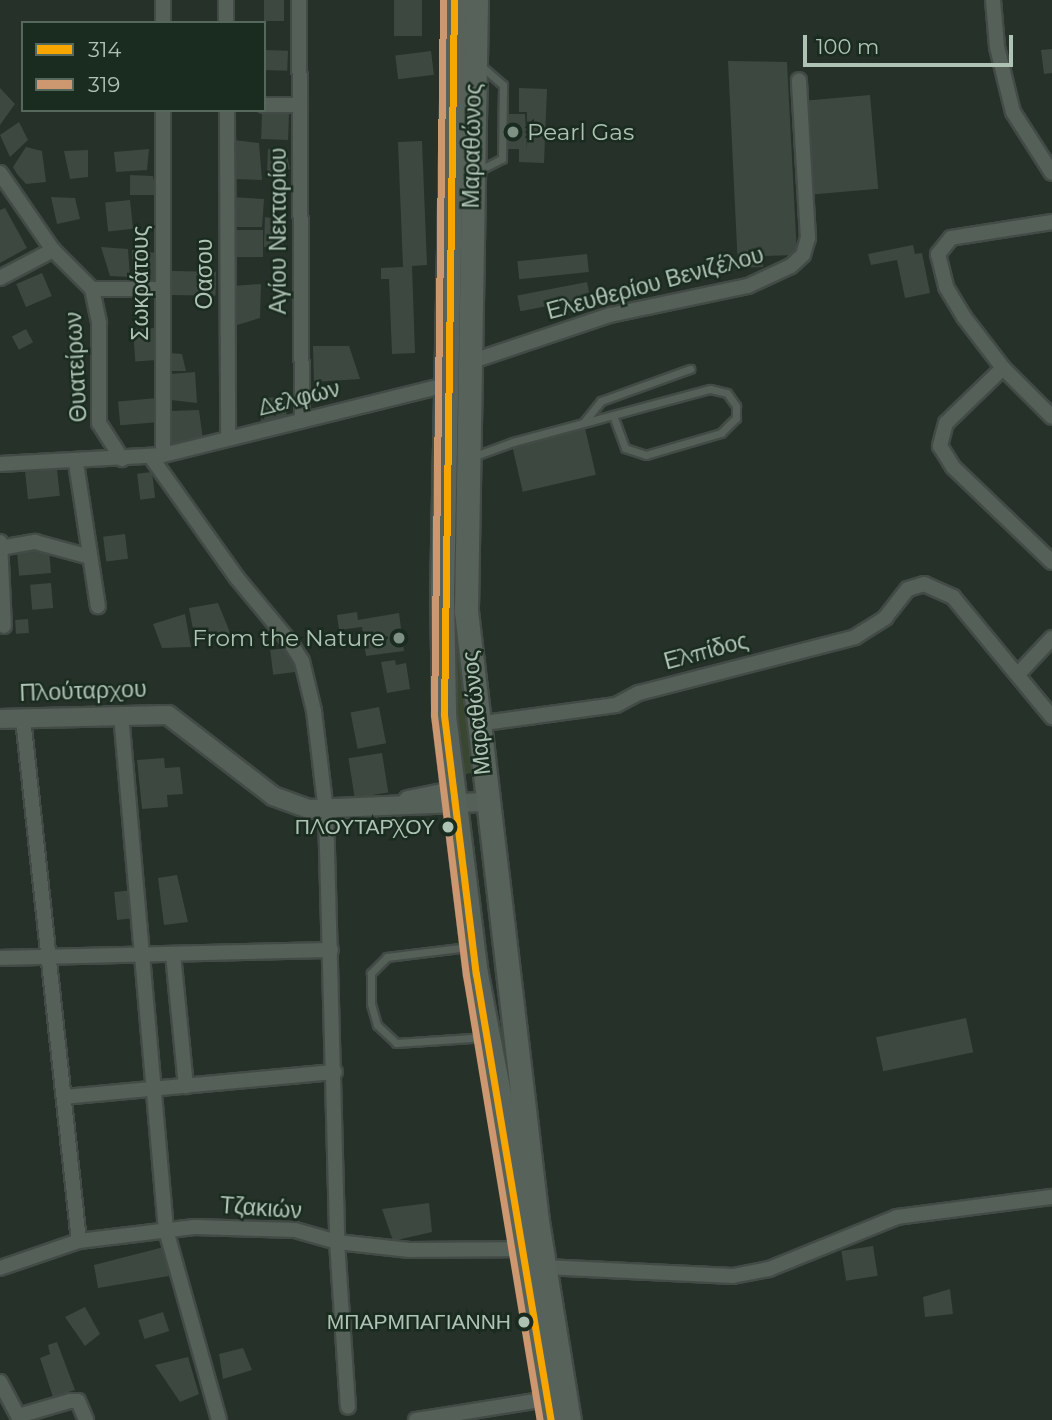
<!DOCTYPE html>
<html>
<head>
<meta charset="utf-8">
<style>
  body { margin:0 }
  #map { position:relative; width:1052px; height:1420px; overflow:hidden; background:#263129; font-family:Montserrat,sans-serif }
  div>[style] { position:absolute }
  [style*='--x'] { left:calc(var(--x)*1px); top:calc(var(--y)*1px); width:calc(var(--w)*1px); rotate:calc(var(--a)*1deg) }
  .green>* { inset:0; background:#394630 }
  .building>* { inset:0; background:#3d4840; transform-origin:0 0 }
  .roads { filter:drop-shadow(2px 0 #434b46) drop-shadow(-2px 0 #434b46) drop-shadow(0 2px #434b46) drop-shadow(0 -2px #434b46) }
  .service>* { height:7px; margin:-3.5px; padding:0 3.5px; transform-origin:3.5px; border-radius:3.5px; background:#556058 }
  .minor>* { height:14px; margin:-7px; padding:0 7px; transform-origin:7px; border-radius:7px; background:#556058 }
  .tertiary>* { height:18px; margin:-9px; padding:0 9px; transform-origin:9px; border-radius:9px; background:#556058 }
  .primary>* { height:23px; margin:-11.5px; padding:0 11.5px; transform-origin:11.5px; border-radius:11.5px; background:#57625a }
  .bus-1>* { height:7px; margin:-3.5px; padding:0 3.5px; transform-origin:3.5px; border-radius:3.5px; background:#f7a600 }
  .bus-2>* { height:7px; margin:-3.5px; padding:0 3.5px; transform-origin:3.5px; border-radius:3.5px; background:#cd976f }
  .dots>* { width:19px; height:19px; translate:-50% -50%; box-sizing:border-box; border:4px solid #1a2b1f; border-radius:50% }
  span { translate:-50% -50%; white-space:nowrap; text-align:center; line-height:1.15; -webkit-text-stroke:5px #1a2b1f; paint-order:stroke }
  .bus-label { font-size:21px; color:#afc3b5 }
  .right { translate:-100% -50%; text-align:right }
  .poi-label { font-size:23px; color:#afc3b5 }
  .left { translate:0 -50%; text-align:left }
  .street-label { font-size:23px; color:#afc3b5 }
  .legend { position:absolute; left:21px; top:21px; width:245px; height:91px; box-sizing:border-box; background:#1a2b1f; border:2px solid #56685b; margin:0; padding:9px 12px; list-style:none; font-size:21px; color:#afc3b5 }
  .legend li { display:flex; align-items:center; gap:14px; height:35px }
  .legend b { width:35px; border:2px solid #56685b }
  .scale { position:absolute; left:803px; top:35px; width:210px; height:32px; box-sizing:border-box; border:4px solid #afc3b5; border-top:0; padding-left:9px; font-size:21px; line-height:24px; white-space:nowrap; color:#afc3b5; -webkit-text-stroke:5px #1a2b1f; paint-order:stroke }
</style>
</head>
<body>
<div id="map">
  <div class="green">
    <i style="clip-path:polygon(451px 550px,472px 757px,471px 773px,462px 775px,454px 726px)"></i>
  </div>
  <div class="building">
    <i style="left:264px;top:0;width:20px;height:21px"></i>
    <i style="left:394px;top:0;width:28px;height:36px"></i>
    <i style="clip-path:polygon(1052px 49px,1052px 73px,1044px 74px,1041px 50px)"></i>
    <i style="left:264px;top:50px;width:24px;height:20px;rotate:2deg"></i>
    <i style="left:431px;top:51px;width:24px;height:36px;rotate:83deg"></i>
    <i style="clip-path:polygon(728px 61px,787px 62px,797px 255px,763px 256px,763px 267px,738px 268px)"></i>
    <i style="clip-path:polygon(0 88px,15px 104px,0 125px)"></i>
    <i style="clip-path:polygon(519px 88px,547px 89px,544px 163px,519px 162px,519px 149px,501px 149px,501px 114px,525px 114px,527px 150px,527px 112px,519px 112px)"></i>
    <i style="left:870px;top:95px;width:94px;height:66px;rotate:85deg"></i>
    <i style="left:262px;top:113px;width:27px;height:26px;rotate:2deg"></i>
    <i style="clip-path:polygon(19px 122px,28px 140px,10px 157px,0 135px)"></i>
    <i style="clip-path:polygon(234px 140px,259px 143px,262px 180px,232px 179px)"></i>
    <i style="clip-path:polygon(422px 141px,427px 265px,412px 266px,415px 353px,392px 354px,389px 279px,381px 279px,381px 268px,403px 267px,398px 142px)"></i>
    <i style="clip-path:polygon(26px 147px,42px 151px,46px 182px,26px 184px,17px 174px,13px 167px)"></i>
    <i style="clip-path:polygon(149px 149px,147px 170px,116px 172px,114px 152px)"></i>
    <i style="clip-path:polygon(268px 149px,286px 151px,290px 169px,267px 175px)"></i>
    <i style="clip-path:polygon(88px 150px,88px 177px,70px 179px,64px 151px)"></i>
    <i style="clip-path:polygon(130px 175px,153px 176px,157px 195px,130px 195px)"></i>
    <i style="clip-path:polygon(51px 197px,75px 198px,80px 219px,57px 224px)"></i>
    <i style="clip-path:polygon(231px 197px,264px 199px,262px 227px,233px 227px)"></i>
    <i style="left:130px;top:200px;width:29px;height:25px;rotate:84deg"></i>
    <i style="clip-path:polygon(5px 208px,27px 248px,0 263px,0 210px)"></i>
    <i style="clip-path:polygon(265px 217px,281px 220px,283px 245px,264px 247px)"></i>
    <i style="left:235px;top:230px;width:28px;height:27px"></i>
    <i style="clip-path:polygon(913px 245px,915px 254px,922px 253px,930px 293px,905px 298px,897px 260px,871px 265px,868px 254px)"></i>
    <i style="clip-path:polygon(101px 247px,128px 249px,130px 277px,110px 276px)"></i>
    <i style="clip-path:polygon(132px 250px,157px 253px,159px 283px,133px 284px)"></i>
    <i style="left:587px;top:254px;width:18px;height:70px;rotate:84deg"></i>
    <i style="left:172px;top:271px;width:44px;height:24px;rotate:1deg"></i>
    <i style="left:42px;top:273px;width:25px;height:28px;rotate:67deg"></i>
    <i style="left:587px;top:282px;width:16px;height:71px;rotate:79deg"></i>
    <i style="clip-path:polygon(261px 284px,260px 318px,234px 326px,232px 286px)"></i>
    <i style="left:155px;top:328px;width:32px;height:22px;rotate:86deg"></i>
    <i style="left:26px;top:329px;width:15px;height:16px;rotate:62deg"></i>
    <i style="clip-path:polygon(313px 346px,349px 346px,360px 379px,314px 382px)"></i>
    <i style="clip-path:polygon(169px 353px,182px 354px,186px 371px,167px 371px)"></i>
    <i style="clip-path:polygon(195px 372px,197px 403px,171px 400px,170px 374px)"></i>
    <i style="clip-path:polygon(285px 397px,287px 418px,261px 425px,262px 398px)"></i>
    <i style="left:157px;top:398px;width:24px;height:39px;rotate:85deg"></i>
    <i style="clip-path:polygon(199px 410px,203px 440px,171px 444px,170px 411px)"></i>
    <i style="left:585px;top:428px;width:48px;height:75px;rotate:77deg"></i>
    <i style="left:57px;top:469px;width:27px;height:32px;rotate:84deg"></i>
    <i style="left:152px;top:472px;width:26px;height:15px;rotate:83deg"></i>
    <i style="left:125px;top:534px;width:25px;height:22px;rotate:83deg"></i>
    <i style="left:49px;top:550px;width:23px;height:32px;rotate:85deg"></i>
    <i style="left:51px;top:583px;width:25px;height:21px;rotate:85deg"></i>
    <i style="clip-path:polygon(218px 603px,231px 635px,195px 640px,189px 608px)"></i>
    <i style="clip-path:polygon(357px 612px,358px 620px,399px 613px,404px 651px,366px 656px,362px 627px,339px 630px,337px 615px)"></i>
    <i style="clip-path:polygon(185px 614px,191px 647px,162px 648px,153px 624px)"></i>
    <i style="left:28px;top:619px;width:14px;height:13px;rotate:86deg"></i>
    <i style="left:294px;top:647px;width:25px;height:24px;rotate:83deg"></i>
    <i style="clip-path:polygon(395px 660px,396px 665px,406px 663px,410px 689px,387px 693px,381px 662px)"></i>
    <i style="left:379px;top:707px;width:37px;height:29px;rotate:79deg"></i>
    <i style="left:382px;top:753px;width:40px;height:34px;rotate:81deg"></i>
    <i style="clip-path:polygon(164px 758px,165px 768px,180px 767px,183px 794px,167px 795px,168px 807px,142px 809px,137px 760px)"></i>
    <i style="clip-path:polygon(177px 875px,188px 922px,164px 925px,158px 878px)"></i>
    <i style="left:134px;top:890px;width:28px;height:20px;rotate:84deg"></i>
    <i style="left:966px;top:1018px;width:35px;height:92px;rotate:78deg"></i>
    <i style="clip-path:polygon(429px 1203px,432px 1232px,393px 1241px,382px 1209px)"></i>
    <i style="left:873px;top:1246px;width:30px;height:32px;rotate:81deg"></i>
    <i style="clip-path:polygon(164px 1247px,169px 1276px,98px 1288px,94px 1265px)"></i>
    <i style="clip-path:polygon(950px 1289px,953px 1314px,925px 1317px,923px 1297px)"></i>
    <i style="clip-path:polygon(85px 1307px,100px 1334px,85px 1346px,65px 1317px)"></i>
    <i style="left:163px;top:1312px;width:20px;height:26px;rotate:72deg"></i>
    <i style="clip-path:polygon(57px 1342px,75px 1390px,53px 1397px,40px 1358px,50px 1354px,48px 1345px)"></i>
    <i style="clip-path:polygon(243px 1348px,252px 1370px,223px 1379px,219px 1354px)"></i>
    <i style="clip-path:polygon(188px 1357px,199px 1394px,180px 1402px,155px 1365px)"></i>
  </div>
  <div class="roads">
    <div class="service">
      <i style="--x:478;--y:171;--w:27;--a:-27"></i>
      <i style="--x:502;--y:159;--w:74;--a:-89.2"></i>
      <i style="--x:503;--y:85;--w:32;--a:-139"></i>
      <i style="--x:584;--y:422;--w:27;--a:-51"></i>
      <i style="--x:601;--y:401;--w:95;--a:-19.8"></i>
      <i style="--x:472;--y:457;--w:44;--a:-20.1"></i>
      <i style="--x:513;--y:442;--w:204;--a:-15.1"></i>
      <i style="--x:710;--y:389;--w:17;--a:13"></i>
      <i style="--x:727;--y:393;--w:16;--a:55"></i>
      <i style="--x:736;--y:406;--w:12;--a:90"></i>
      <i style="--x:736;--y:418;--w:21;--a:135"></i>
      <i style="--x:721;--y:433;--w:78;--a:163.7"></i>
      <i style="--x:646;--y:455;--w:22;--a:-162"></i>
      <i style="--x:625;--y:448;--w:35;--a:-110"></i>
      <i style="--x:468;--y:947;--w:82;--a:173"></i>
      <i style="--x:387;--y:957;--w:23;--a:135"></i>
      <i style="--x:371;--y:973;--w:31;--a:90"></i>
      <i style="--x:371;--y:1004;--w:22;--a:74"></i>
      <i style="--x:377;--y:1025;--w:26;--a:43"></i>
      <i style="--x:396;--y:1043;--w:91;--a:-3.8"></i>
    </div>
    <div class="minor">
      <i style="--x:163;--y:0;--w:23;--a:90"></i>
      <i style="--x:226;--y:0;--w:23;--a:90"></i>
      <i style="--x:299;--y:0;--w:420;--a:89.6"></i>
      <i style="--x:993;--y:0;--w:47;--a:85.1"></i>
      <i style="--x:997;--y:47;--w:67;--a:76.2"></i>
      <i style="--x:1013;--y:112;--w:72;--a:57.4"></i>
      <i style="--x:264;--y:105;--w:36;--a:0"></i>
      <i style="--x:163;--y:110;--w:345;--a:90"></i>
      <i style="--x:227;--y:110;--w:328;--a:89.8"></i>
      <i style="--x:0;--y:173;--w:93;--a:55.5"></i>
      <i style="--x:53;--y:250;--w:55;--a:45"></i>
      <i style="--x:92;--y:289;--w:35;--a:78"></i>
      <i style="--x:99;--y:323;--w:100;--a:90"></i>
      <i style="--x:99;--y:423;--w:43;--a:57.4"></i>
      <i style="--x:1052;--y:222;--w:102;--a:171"></i>
      <i style="--x:951;--y:238;--w:21;--a:129"></i>
      <i style="--x:938;--y:254;--w:34;--a:76"></i>
      <i style="--x:946;--y:287;--w:35;--a:59"></i>
      <i style="--x:964;--y:317;--w:64;--a:52.6"></i>
      <i style="--x:1003;--y:368;--w:69;--a:45"></i>
      <i style="--x:0;--y:278;--w:60;--a:-27.8"></i>
      <i style="--x:92;--y:289;--w:71;--a:0"></i>
      <i style="--x:467;--y:363;--w:151;--a:-18.6"></i>
      <i style="--x:610;--y:315;--w:141;--a:-11.9"></i>
      <i style="--x:748;--y:286;--w:47;--a:-24.9"></i>
      <i style="--x:791;--y:266;--w:16;--a:-43"></i>
      <i style="--x:803;--y:255;--w:18;--a:-74"></i>
      <i style="--x:808;--y:238;--w:158;--a:-93.3"></i>
      <i style="--x:1003;--y:368;--w:79;--a:136"></i>
      <i style="--x:946;--y:423;--w:24;--a:105"></i>
      <i style="--x:940;--y:446;--w:25;--a:58"></i>
      <i style="--x:953;--y:467;--w:137;--a:43.8"></i>
      <i style="--x:151;--y:457;--w:148;--a:54.6"></i>
      <i style="--x:237;--y:578;--w:83;--a:50.4"></i>
      <i style="--x:290;--y:642;--w:22;--a:58"></i>
      <i style="--x:302;--y:661;--w:51;--a:76.5"></i>
      <i style="--x:314;--y:711;--w:101;--a:83.2"></i>
      <i style="--x:326;--y:811;--w:431;--a:88.5"></i>
      <i style="--x:337;--y:1242;--w:165;--a:86.2"></i>
      <i style="--x:76;--y:463;--w:145;--a:81.3"></i>
      <i style="--x:0;--y:464;--w:163;--a:-3.2"></i>
      <i style="--x:163;--y:455;--w:291;--a:-13.9"></i>
      <i style="--x:0;--y:542;--w:84;--a:87.3"></i>
      <i style="--x:0;--y:548;--w:36;--a:-10"></i>
      <i style="--x:35;--y:542;--w:57;--a:15.3"></i>
      <i style="--x:1019;--y:673;--w:48;--a:-46.7"></i>
      <i style="--x:121;--y:714;--w:518;--a:85.02"></i>
      <i style="--x:166;--y:1230;--w:197;--a:74.4"></i>
      <i style="--x:23;--y:718;--w:526;--a:83.89"></i>
      <i style="--x:477;--y:724;--w:140;--a:-7.8"></i>
      <i style="--x:616;--y:705;--w:26;--a:-28"></i>
      <i style="--x:639;--y:693;--w:223;--a:-14.5"></i>
      <i style="--x:855;--y:637;--w:36;--a:-32"></i>
      <i style="--x:885;--y:618;--w:37;--a:-52"></i>
      <i style="--x:908;--y:589;--w:17;--a:-17"></i>
      <i style="--x:924;--y:584;--w:32;--a:24"></i>
      <i style="--x:953;--y:597;--w:156;--a:50.5"></i>
      <i style="--x:173;--y:954;--w:133;--a:84.4"></i>
      <i style="--x:0;--y:958;--w:331;--a:-1.4"></i>
      <i style="--x:64;--y:1097;--w:272;--a:-5.3"></i>
      <i style="--x:544;--y:1267;--w:189;--a:2.7"></i>
      <i style="--x:733;--y:1276;--w:37;--a:-11"></i>
      <i style="--x:769;--y:1269;--w:138;--a:-22.1"></i>
      <i style="--x:897;--y:1217;--w:156;--a:-7.4"></i>
      <i style="--x:0;--y:1268;--w:83;--a:-18.9"></i>
      <i style="--x:79;--y:1241;--w:116;--a:-6.9"></i>
      <i style="--x:194;--y:1227;--w:101;--a:1.7"></i>
      <i style="--x:295;--y:1230;--w:44;--a:15.9"></i>
      <i style="--x:337;--y:1242;--w:73;--a:6.3"></i>
      <i style="--x:410;--y:1250;--w:113;--a:-0.5"></i>
      <i style="--x:0;--y:1382;--w:38;--a:62"></i>
      <i style="--x:18;--y:1416;--w:54;--a:-16.1"></i>
      <i style="--x:70;--y:1401;--w:8;--a:0"></i>
      <i style="--x:78;--y:1401;--w:21;--a:67"></i>
      <i style="--x:416;--y:1420;--w:133;--a:-9.1"></i>
    </div>
    <div class="tertiary">
      <i style="--x:0;--y:719;--w:168;--a:-1.4"></i>
      <i style="--x:168;--y:715;--w:133;--a:37.6"></i>
      <i style="--x:273;--y:796;--w:38;--a:20"></i>
      <i style="--x:309;--y:809;--w:176;--a:-2.3"></i>
      <i style="--x:408;--y:800;--w:45;--a:-11.6"></i>
    </div>
    <div class="primary">
      <i style="--x:454;--y:0;--w:595;--a:91.16"></i>
      <i style="--x:442;--y:595;--w:120;--a:89"></i>
      <i style="--x:444;--y:715;--w:261;--a:83"></i>
      <i style="--x:476;--y:974;--w:169;--a:79.1"></i>
      <i style="--x:508;--y:1140;--w:283;--a:81.3"></i>
      <i style="--x:476;--y:0;--w:611;--a:90.94"></i>
      <i style="--x:466;--y:611;--w:614;--a:83.36"></i>
      <i style="--x:537;--y:1221;--w:202;--a:80.9"></i>
    </div>
  </div>
  <div class="bus-1">
    <i style="--x:454;--y:0;--w:715;--a:90.8"></i>
    <i style="--x:444;--y:715;--w:261;--a:83"></i>
    <i style="--x:476;--y:974;--w:452;--a:80.5"></i>
  </div>
  <div class="bus-2">
    <i style="--x:443;--y:0;--w:715;--a:90.72"></i>
    <i style="--x:434;--y:715;--w:262;--a:83"></i>
    <i style="--x:466;--y:975;--w:451;--a:80.6"></i>
  </div>
  <div class="dots">
    <i style="left:513px;top:132px;background:#7f9084"></i>
    <i style="left:399px;top:638px;background:#7f9084"></i>
    <i style="left:448px;top:827px;background:#afc3b5"></i>
    <i style="left:524px;top:1322px;background:#afc3b5"></i>
  </div>
  <div class="bus-label">
    <span class="right" style="left:435px;top:827px">ΠΛΟΥΤΑΡΧΟΥ</span>
    <span class="right" style="left:511px;top:1322px">ΜΠΑΡΜΠΑΓΙΑΝΝΗ</span>
  </div>
  <div class="poi-label">
    <span class="left" style="left:527px;top:132px">Pearl Gas</span>
    <span class="right" style="left:385px;top:638px">From the Nature</span>
  </div>
  <div class="street-label">
    <span style="left:472px;top:146px;rotate:-89deg">Μαραθώνος</span>
    <span style="left:278px;top:231px;rotate:-90deg">Αγίου Νεκταρίου</span>
    <span style="left:204px;top:274px;rotate:-90deg">Οασου</span>
    <span style="left:140px;top:283px;rotate:-90deg">Σωκράτους</span>
    <span style="left:655px;top:283px;rotate:-15deg">Ελευθερίου Βενιζέλου</span>
    <span style="left:76px;top:367px;rotate:-93deg">Θυατείρων</span>
    <span style="left:299px;top:398px;rotate:-14deg">Δελφών</span>
    <span style="left:706px;top:651px;rotate:-15deg">Ελπίδος</span>
    <span style="left:83px;top:691px;rotate:-2deg">Πλούταρχου</span>
    <span style="left:476px;top:713px;rotate:-96deg">Μαραθώνος</span>
    <span style="left:261px;top:1208px;rotate:4deg">Τζακιών</span>
  </div>
  <ul class="legend">
  <li><b style="height:9px;background:#f7a600"></b>314</li>
  <li><b style="height:9px;background:#cd976f"></b>319</li>
  </ul>
  <div class="scale">100 m</div>
</div>
</body>
</html>
